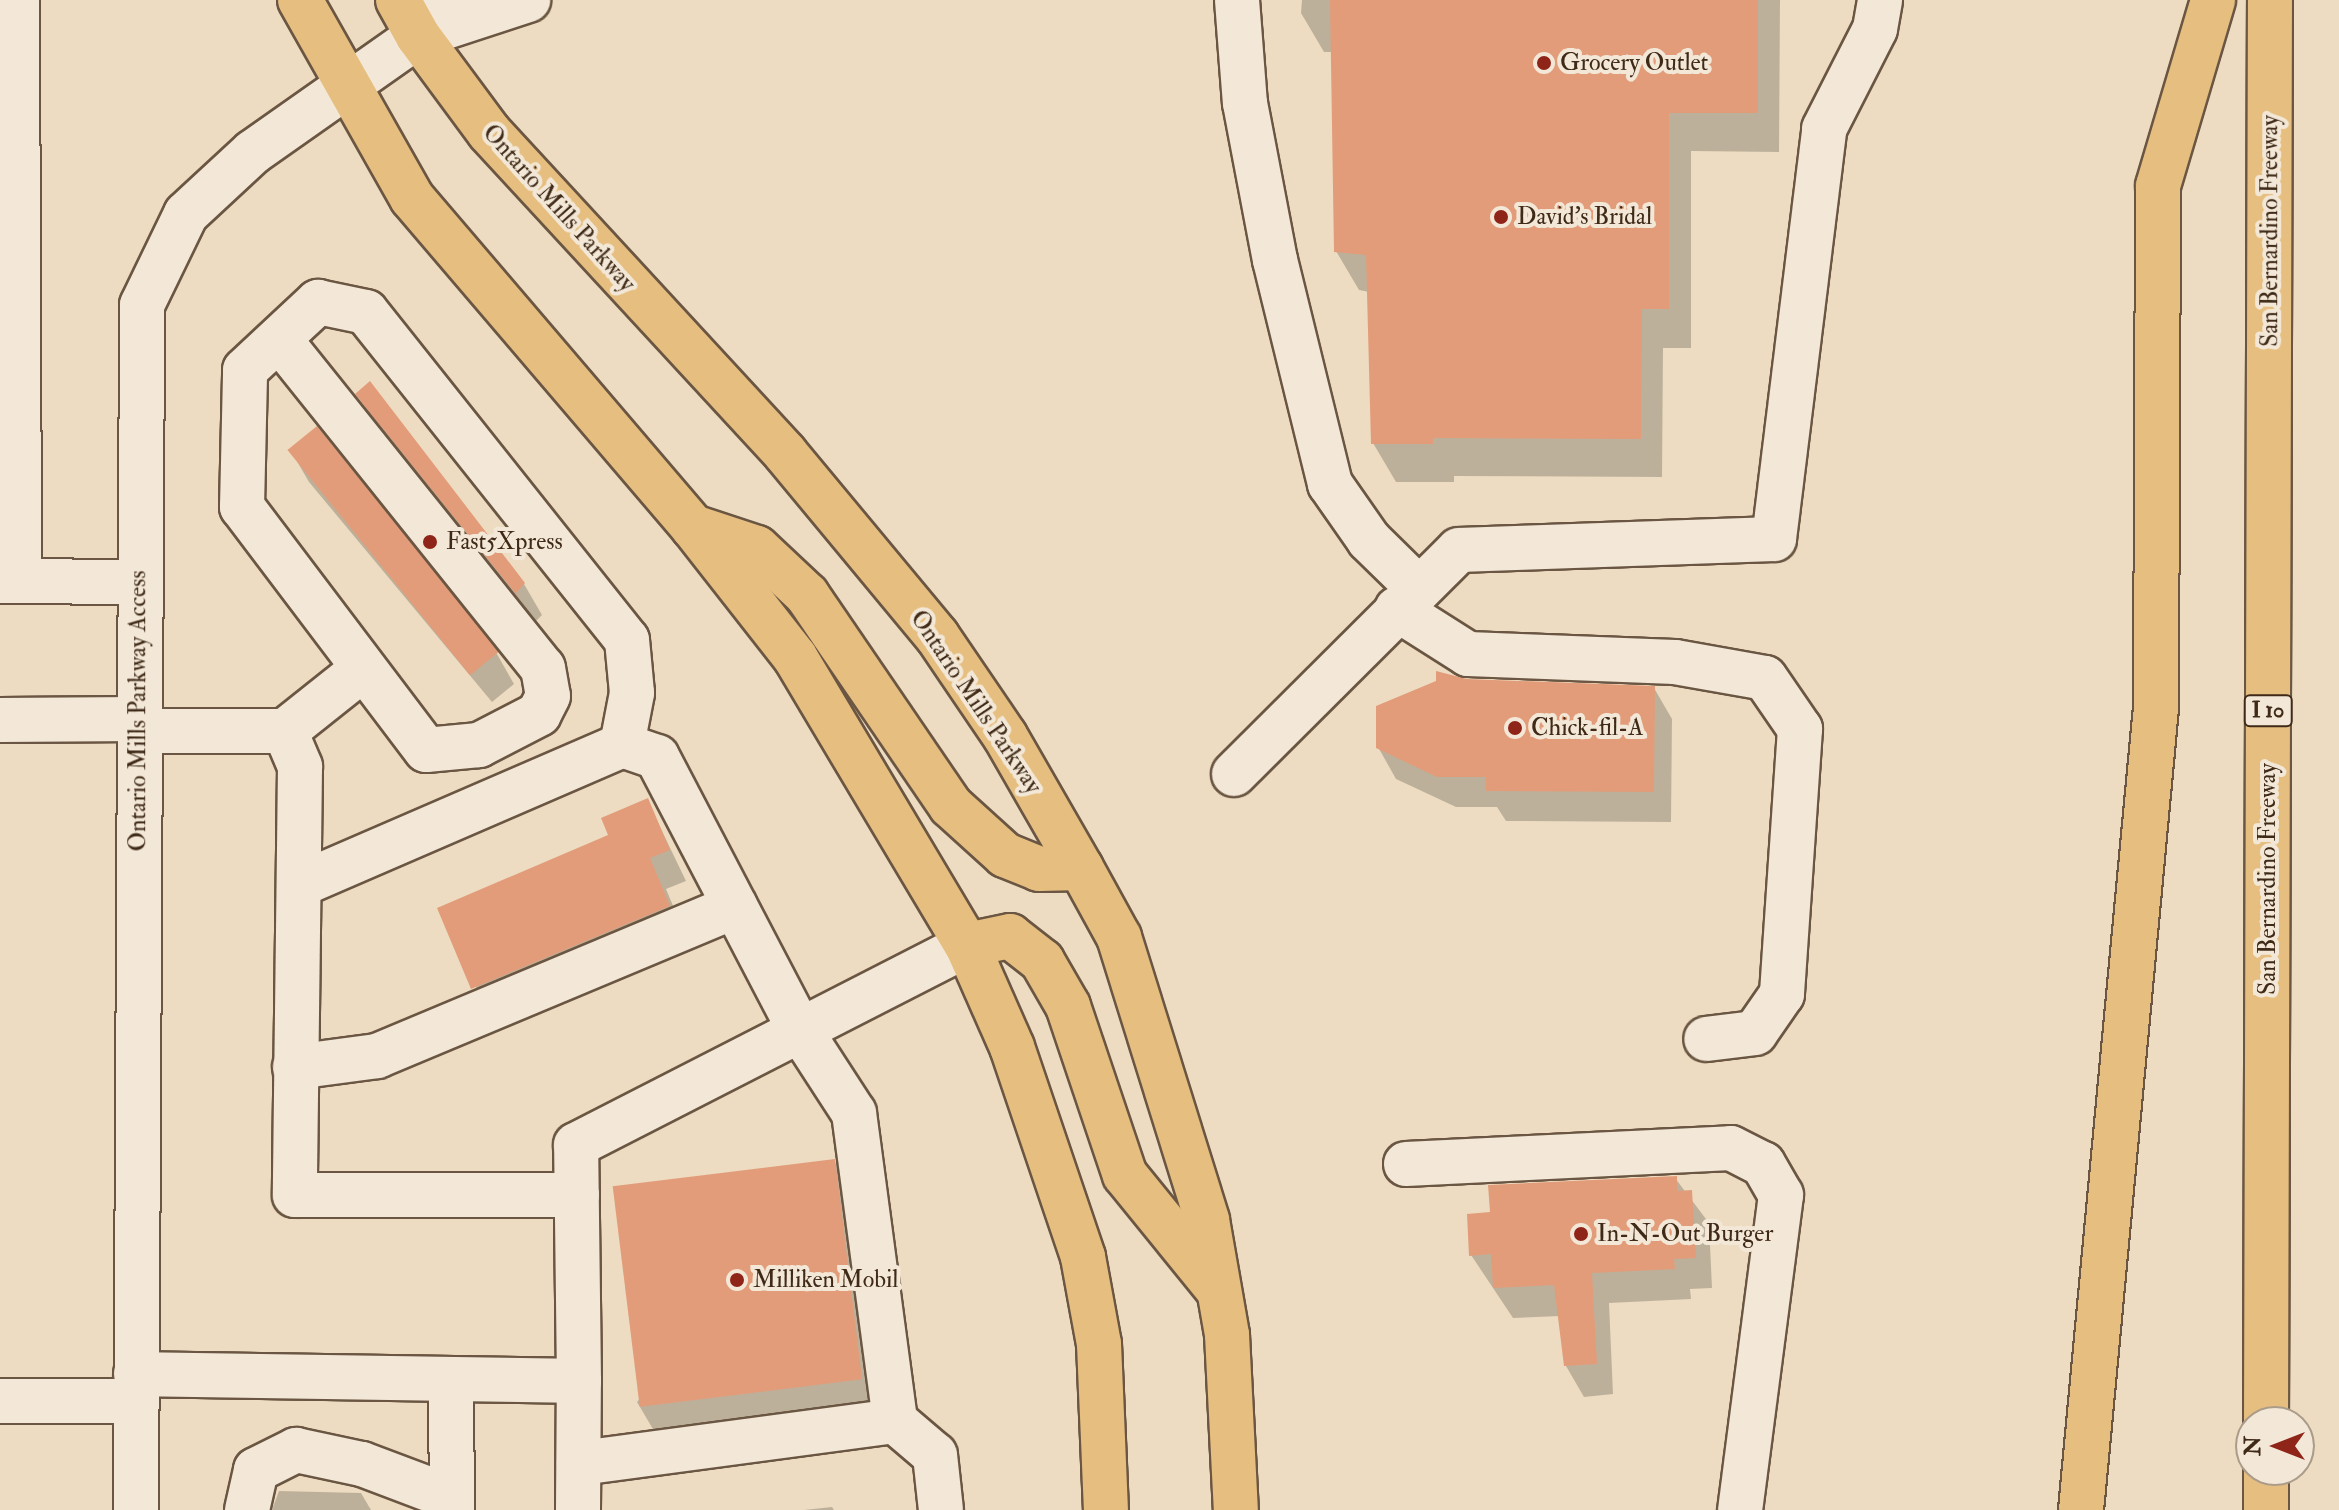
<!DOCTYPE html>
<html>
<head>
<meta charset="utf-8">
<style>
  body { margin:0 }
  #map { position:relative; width:2339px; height:1510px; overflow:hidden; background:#eddcc1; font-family:"IM FELL Double Pica",serif }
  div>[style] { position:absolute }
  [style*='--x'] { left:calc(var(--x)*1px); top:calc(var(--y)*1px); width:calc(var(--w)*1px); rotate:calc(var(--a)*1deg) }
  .shadow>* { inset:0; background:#0003 }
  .building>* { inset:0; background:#e29c7a; transform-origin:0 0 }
  .roads { filter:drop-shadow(2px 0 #6a5642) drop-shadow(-2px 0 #6a5642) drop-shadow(0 2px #6a5642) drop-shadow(0 -2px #6a5642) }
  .minor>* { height:44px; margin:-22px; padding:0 22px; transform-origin:22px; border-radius:22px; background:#f3e8d7 }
  .major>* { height:44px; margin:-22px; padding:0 22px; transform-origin:22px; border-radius:22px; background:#e6be80 }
  .highway>* { height:44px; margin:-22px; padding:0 22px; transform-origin:22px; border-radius:22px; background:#e6be80 }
  .dots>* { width:22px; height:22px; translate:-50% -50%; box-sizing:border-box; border:4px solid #f3e8d7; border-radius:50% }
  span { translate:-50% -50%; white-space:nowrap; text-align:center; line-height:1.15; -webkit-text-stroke:8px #f3e8d7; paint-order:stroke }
  .shield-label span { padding:2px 6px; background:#f3e8d7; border:2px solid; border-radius:6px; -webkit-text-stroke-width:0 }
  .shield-label { font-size:22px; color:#3f2917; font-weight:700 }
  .poi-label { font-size:24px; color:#3f2917 }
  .left { translate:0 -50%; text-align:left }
  .street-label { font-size:24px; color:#3f2917 }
  .north { position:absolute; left:2235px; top:1406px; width:80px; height:80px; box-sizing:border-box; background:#f3e8d7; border:2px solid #ab9c8a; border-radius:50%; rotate:270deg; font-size:22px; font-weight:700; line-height:32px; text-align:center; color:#3f2917 }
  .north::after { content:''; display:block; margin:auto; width:28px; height:36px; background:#8f2418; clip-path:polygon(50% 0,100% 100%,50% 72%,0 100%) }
</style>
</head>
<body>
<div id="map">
  <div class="shadow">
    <i style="clip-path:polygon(1302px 0,1780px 0,1779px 152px,1691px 151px,1691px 348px,1663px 348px,1662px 477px,1454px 476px,1454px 482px,1396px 482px,1373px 443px,1369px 292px,1359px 290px,1336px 251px,1333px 52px,1324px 52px,1301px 13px)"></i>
    <i style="clip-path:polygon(358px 394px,524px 584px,542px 615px,534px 623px,375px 425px)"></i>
    <i style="clip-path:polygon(317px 429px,497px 654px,514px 684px,492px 702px,309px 482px,291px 451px)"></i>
    <i style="clip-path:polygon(1467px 681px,1654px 688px,1672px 719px,1671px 822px,1506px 821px,1497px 807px,1456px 807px,1396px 779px,1378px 747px,1438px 682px)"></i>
    <i style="clip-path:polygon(647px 800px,686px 881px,666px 889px,686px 937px,491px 1019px,440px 909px,610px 836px)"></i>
    <i style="clip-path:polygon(834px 1161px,856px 1200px,883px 1417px,660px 1441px,637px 1402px)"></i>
    <i style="clip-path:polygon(1675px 1178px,1709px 1223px,1712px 1288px,1690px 1289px,1691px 1299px,1609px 1303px,1613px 1394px,1584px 1397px,1566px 1366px,1560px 1316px,1513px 1318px,1471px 1255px,1492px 1214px)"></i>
    <i style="clip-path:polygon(279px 1491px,361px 1493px,371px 1510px,272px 1510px)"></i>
    <i style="clip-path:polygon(832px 1507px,834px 1510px,804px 1510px)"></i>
  </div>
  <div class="building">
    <i style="clip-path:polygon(1330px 0,1758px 0,1758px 113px,1669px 113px,1669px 309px,1642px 309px,1641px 439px,1433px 438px,1433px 444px,1371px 444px,1366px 255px,1334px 252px)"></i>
    <i style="clip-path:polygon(370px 381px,525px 583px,516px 593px,520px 599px,355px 394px)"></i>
    <i style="left:317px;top:426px;width:290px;height:38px;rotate:51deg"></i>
    <i style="clip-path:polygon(1436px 671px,1467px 679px,1655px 686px,1654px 792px,1486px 791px,1486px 777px,1437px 777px,1376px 748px,1376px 706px,1436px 681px)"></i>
    <i style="clip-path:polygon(648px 798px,670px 850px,650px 858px,670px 906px,471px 989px,437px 908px,608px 835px,601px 818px)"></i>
    <i style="left:835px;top:1159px;width:222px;height:224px;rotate:83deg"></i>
    <i style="clip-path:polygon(1677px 1176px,1677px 1191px,1692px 1190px,1696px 1258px,1674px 1259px,1675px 1269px,1592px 1273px,1597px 1364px,1564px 1366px,1554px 1285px,1493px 1288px,1491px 1254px,1469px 1256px,1467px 1214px,1490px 1212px,1488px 1185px)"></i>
  </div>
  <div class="roads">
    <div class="minor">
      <i style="--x:17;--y:0;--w:581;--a:89.8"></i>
      <i style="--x:1237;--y:0;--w:103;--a:85.6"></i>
      <i style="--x:1245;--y:103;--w:160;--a:79.2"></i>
      <i style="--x:1275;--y:260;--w:231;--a:76.2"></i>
      <i style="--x:1330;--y:484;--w:68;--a:55.1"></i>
      <i style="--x:1369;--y:540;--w:67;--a:44.4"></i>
      <i style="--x:418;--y:36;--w:116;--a:-18.1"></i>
      <i style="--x:279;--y:339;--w:422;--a:51.3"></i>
      <i style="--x:543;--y:668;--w:28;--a:80"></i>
      <i style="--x:548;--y:696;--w:20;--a:117"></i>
      <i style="--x:539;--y:714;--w:68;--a:152.7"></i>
      <i style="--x:479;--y:745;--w:53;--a:174.6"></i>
      <i style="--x:426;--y:750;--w:305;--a:-127.1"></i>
      <i style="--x:242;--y:507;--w:137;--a:-88.7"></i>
      <i style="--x:245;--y:370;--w:100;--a:-43"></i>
      <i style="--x:318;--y:302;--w:49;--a:11.8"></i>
      <i style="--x:366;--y:312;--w:419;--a:51.5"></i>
      <i style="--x:627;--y:640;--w:53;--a:84.6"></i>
      <i style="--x:632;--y:693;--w:53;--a:100.9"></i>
      <i style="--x:0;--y:581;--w:138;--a:0.4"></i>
      <i style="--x:1397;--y:609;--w:84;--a:32.4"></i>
      <i style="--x:1468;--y:654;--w:207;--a:2.2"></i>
      <i style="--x:1675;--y:662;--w:91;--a:10.1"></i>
      <i style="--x:1765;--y:678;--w:62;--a:55.5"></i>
      <i style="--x:1800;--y:729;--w:266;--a:93.9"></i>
      <i style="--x:1782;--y:994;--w:47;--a:124.7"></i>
      <i style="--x:1755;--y:1033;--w:49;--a:173"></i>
      <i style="--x:0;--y:720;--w:138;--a:-0.4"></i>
      <i style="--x:138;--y:731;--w:147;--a:0"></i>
      <i style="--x:285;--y:731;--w:39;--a:67"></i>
      <i style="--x:300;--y:767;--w:428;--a:90.7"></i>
      <i style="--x:295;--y:1195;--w:282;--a:0"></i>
      <i style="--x:285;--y:731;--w:100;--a:-38.5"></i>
      <i style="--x:1234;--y:774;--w:317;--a:-44.9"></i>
      <i style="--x:1459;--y:550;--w:315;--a:-2"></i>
      <i style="--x:1774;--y:539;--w:413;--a:-83"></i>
      <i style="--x:1824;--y:129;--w:112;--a:-63"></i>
      <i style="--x:1875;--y:29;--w:29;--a:-80"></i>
      <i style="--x:299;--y:885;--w:352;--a:-23.4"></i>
      <i style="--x:622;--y:745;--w:37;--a:19"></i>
      <i style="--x:657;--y:757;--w:308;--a:62.4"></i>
      <i style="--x:800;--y:1030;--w:99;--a:57"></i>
      <i style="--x:854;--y:1113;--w:311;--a:82.4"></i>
      <i style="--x:895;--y:1421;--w:319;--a:172.4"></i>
      <i style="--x:295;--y:1067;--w:83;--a:-7.6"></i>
      <i style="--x:377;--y:1056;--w:388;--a:-22.7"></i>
      <i style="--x:1406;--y:1164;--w:325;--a:-2.8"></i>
      <i style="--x:1731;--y:1148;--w:36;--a:27"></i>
      <i style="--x:1763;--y:1164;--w:36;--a:60"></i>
      <i style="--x:1781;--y:1195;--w:318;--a:97.4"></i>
      <i style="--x:136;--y:1374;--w:443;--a:0.9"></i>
      <i style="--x:579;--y:1381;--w:236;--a:-90.7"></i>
      <i style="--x:576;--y:1145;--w:439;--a:-27.1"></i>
      <i style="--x:451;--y:1379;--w:131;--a:89.6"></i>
      <i style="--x:0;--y:1401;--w:136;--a:0"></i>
      <i style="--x:895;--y:1421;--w:52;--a:40.4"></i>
      <i style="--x:935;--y:1455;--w:55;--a:83.8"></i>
      <i style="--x:136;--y:1510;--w:1205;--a:-89.71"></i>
      <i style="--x:142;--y:305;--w:101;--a:-64.2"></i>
      <i style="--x:186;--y:214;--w:91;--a:-42.8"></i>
      <i style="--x:253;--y:152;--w:202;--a:-35.1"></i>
      <i style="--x:418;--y:36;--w:45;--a:-53.1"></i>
      <i style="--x:247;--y:1510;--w:41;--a:-77.3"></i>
      <i style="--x:256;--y:1470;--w:45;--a:-26.6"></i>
      <i style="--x:296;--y:1450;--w:67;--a:12"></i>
      <i style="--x:362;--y:1464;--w:96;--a:20.7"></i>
      <i style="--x:578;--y:1510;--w:129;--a:-89.6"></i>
    </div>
    <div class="major">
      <i style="--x:300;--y:0;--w:227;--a:60.5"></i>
      <i style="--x:412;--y:198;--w:433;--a:49.5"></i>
      <i style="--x:693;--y:527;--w:165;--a:51.9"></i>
      <i style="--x:795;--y:657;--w:335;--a:59.2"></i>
      <i style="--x:967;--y:945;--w:111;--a:66.2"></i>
      <i style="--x:1012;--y:1047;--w:222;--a:71.3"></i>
      <i style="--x:1083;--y:1257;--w:88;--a:79.6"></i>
      <i style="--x:1099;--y:1344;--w:166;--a:87.6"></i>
      <i style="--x:398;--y:0;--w:41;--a:60.9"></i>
      <i style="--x:418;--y:36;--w:119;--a:53.5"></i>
      <i style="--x:489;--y:132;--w:437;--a:47.3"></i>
      <i style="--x:785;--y:453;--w:238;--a:50.3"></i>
      <i style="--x:937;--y:636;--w:121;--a:55.8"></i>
      <i style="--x:1005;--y:736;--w:152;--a:60.1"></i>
      <i style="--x:1081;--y:868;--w:79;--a:61.2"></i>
      <i style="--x:1119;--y:937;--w:296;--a:72.7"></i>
      <i style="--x:1207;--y:1220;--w:117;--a:80.1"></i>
      <i style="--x:1227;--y:1335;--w:175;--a:87.1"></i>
      <i style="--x:693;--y:527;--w:67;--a:18.2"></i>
      <i style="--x:757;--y:548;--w:69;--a:43.2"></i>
      <i style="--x:807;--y:595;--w:255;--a:55.7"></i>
      <i style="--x:951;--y:806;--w:73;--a:42.2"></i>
      <i style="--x:1005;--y:855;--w:37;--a:22"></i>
      <i style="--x:1039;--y:869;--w:42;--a:-1.4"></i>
      <i style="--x:967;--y:945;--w:44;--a:-11.8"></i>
      <i style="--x:1010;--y:936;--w:41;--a:38"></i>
      <i style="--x:1042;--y:961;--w:52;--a:60"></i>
      <i style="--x:1068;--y:1006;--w:178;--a:71.4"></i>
      <i style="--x:1125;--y:1175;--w:144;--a:50.9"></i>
    </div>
    <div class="highway">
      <i style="--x:2266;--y:1422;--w:1422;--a:-89.84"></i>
      <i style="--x:2081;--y:1510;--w:805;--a:-84.66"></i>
      <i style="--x:2156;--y:708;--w:522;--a:-89.78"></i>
      <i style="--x:2158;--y:186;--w:194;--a:-73.5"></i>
      <i style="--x:2266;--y:1510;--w:40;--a:-90"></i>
    </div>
  </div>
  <div class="dots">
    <i style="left:1544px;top:63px;background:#8f2418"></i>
    <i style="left:1501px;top:217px;background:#8f2418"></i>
    <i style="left:430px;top:542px;background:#8f2418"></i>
    <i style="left:1515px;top:728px;background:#8f2418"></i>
    <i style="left:1581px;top:1234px;background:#8f2418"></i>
    <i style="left:737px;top:1280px;background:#8f2418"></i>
  </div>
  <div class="shield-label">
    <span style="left:2268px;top:711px">I 10</span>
  </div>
  <div class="poi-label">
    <span class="left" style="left:1560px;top:63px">Grocery Outlet</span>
    <span class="left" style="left:1517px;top:217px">David's Bridal</span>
    <span class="left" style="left:446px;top:542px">Fast5Xpress</span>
    <span class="left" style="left:1531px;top:728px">Chick-fil-A</span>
    <span class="left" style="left:1597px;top:1234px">In-N-Out Burger</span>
    <span class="left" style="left:753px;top:1280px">Milliken Mobil</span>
  </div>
  <div class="street-label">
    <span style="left:559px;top:208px;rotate:48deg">Ontario Mills Parkway</span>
    <span style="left:2270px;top:231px;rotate:-90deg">San Bernardino Freeway</span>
    <span style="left:976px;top:702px;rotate:56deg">Ontario Mills Parkway</span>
    <span style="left:138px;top:711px;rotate:-90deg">Ontario Mills Parkway Access</span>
    <span style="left:2268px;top:879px;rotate:-90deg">San Bernardino Freeway</span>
  </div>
  <div class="north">N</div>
</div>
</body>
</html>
